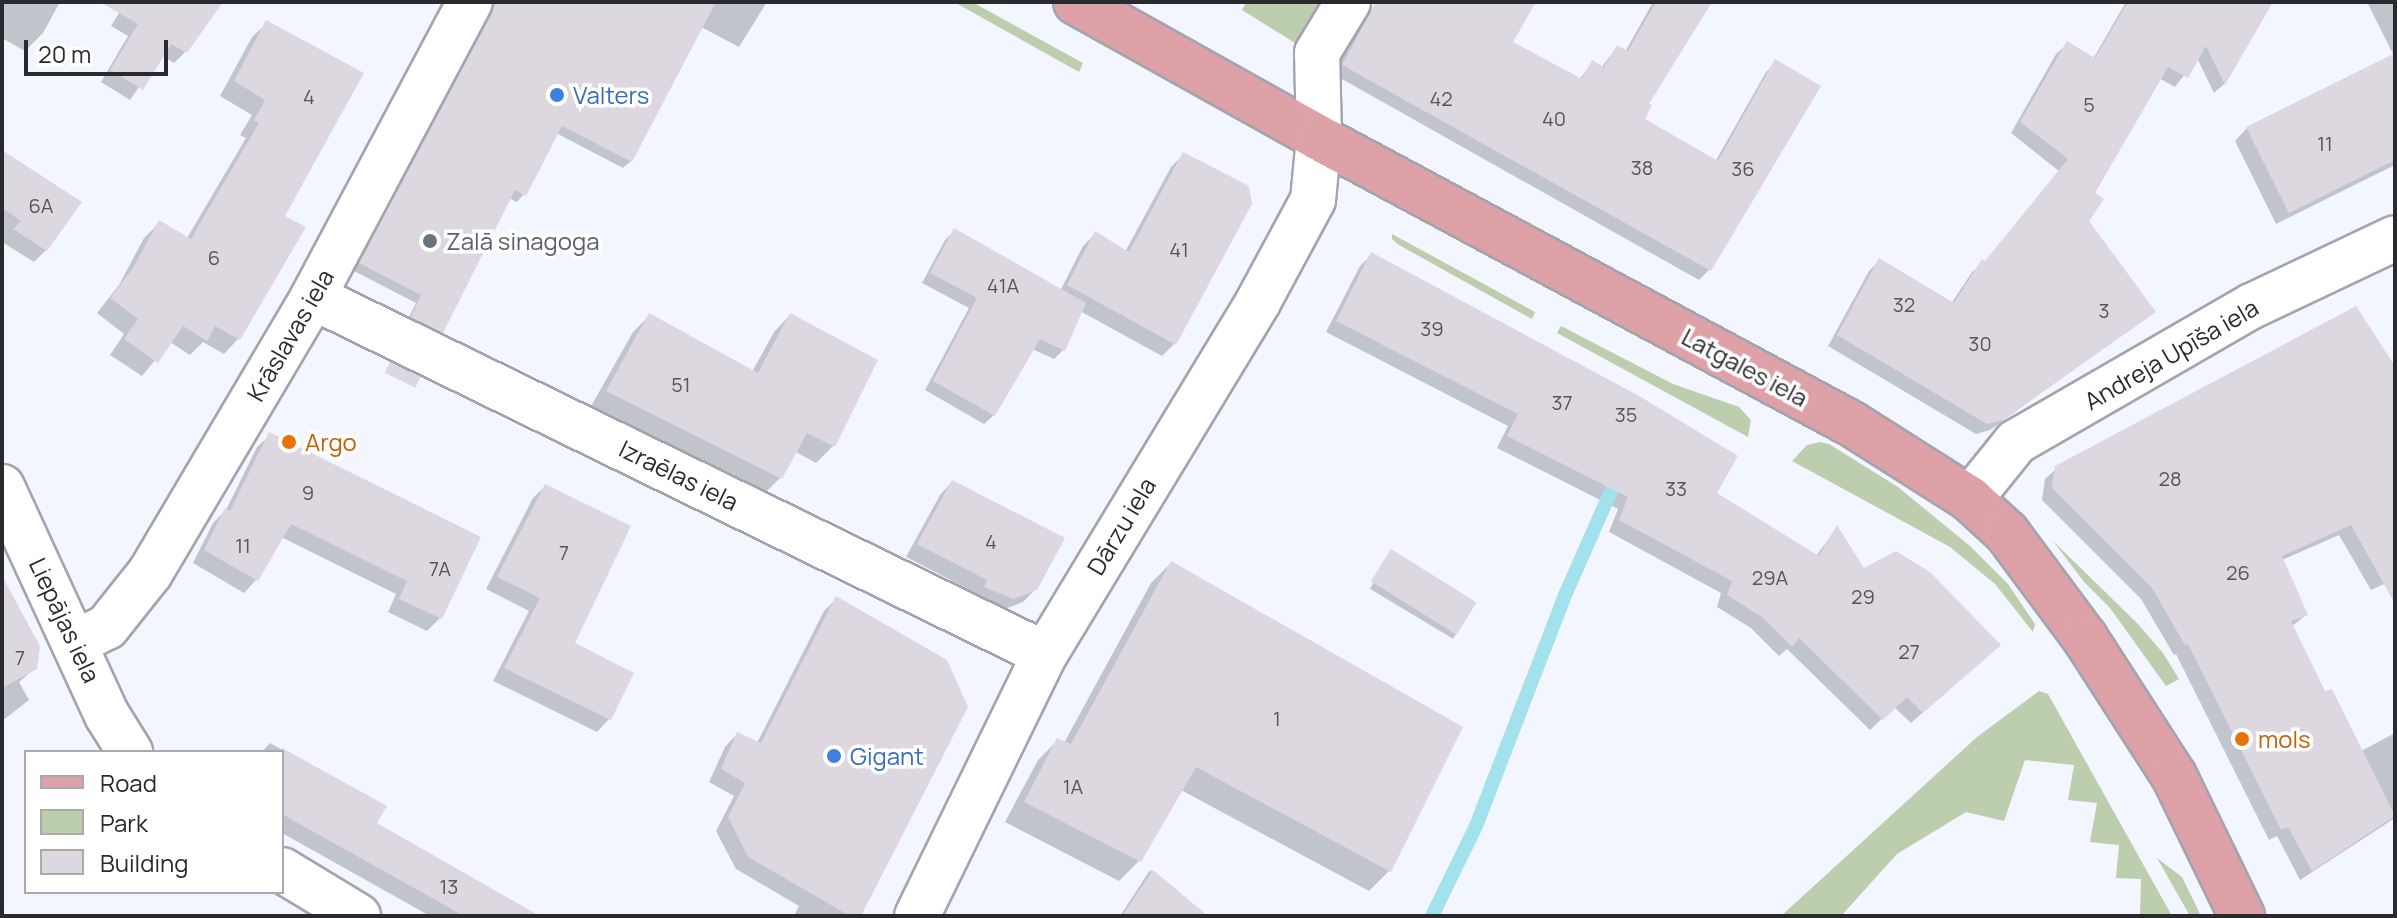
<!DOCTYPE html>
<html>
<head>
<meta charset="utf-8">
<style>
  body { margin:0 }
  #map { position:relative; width:2397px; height:918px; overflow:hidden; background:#f3f6fe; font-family:Manrope,sans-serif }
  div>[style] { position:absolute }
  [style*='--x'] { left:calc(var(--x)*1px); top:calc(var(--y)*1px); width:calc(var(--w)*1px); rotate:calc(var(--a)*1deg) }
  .green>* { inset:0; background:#bccead }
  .shadow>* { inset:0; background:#0003; transform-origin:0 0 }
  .stream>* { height:14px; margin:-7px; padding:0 7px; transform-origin:7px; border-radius:7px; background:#a3e2ed }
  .building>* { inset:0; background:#ddd7e0; transform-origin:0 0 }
  .roads { filter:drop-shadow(2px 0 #a2a5ae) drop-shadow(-2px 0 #a2a5ae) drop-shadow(0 2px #a2a5ae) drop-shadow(0 -2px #a2a5ae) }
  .minor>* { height:44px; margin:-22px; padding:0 22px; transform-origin:22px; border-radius:22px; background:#fff }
  .major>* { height:44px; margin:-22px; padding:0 22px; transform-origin:22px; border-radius:22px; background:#dfa1a8 }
  .dots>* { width:22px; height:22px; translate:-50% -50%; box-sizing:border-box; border:4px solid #fff; border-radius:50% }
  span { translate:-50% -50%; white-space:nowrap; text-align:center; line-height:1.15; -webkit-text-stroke:7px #fff; paint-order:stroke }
  .number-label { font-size:20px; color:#56555a }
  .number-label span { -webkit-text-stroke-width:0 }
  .shop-label { font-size:24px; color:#366cbe }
  .left { translate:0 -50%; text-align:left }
  .worship-label { font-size:24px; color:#5b616d }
  .street-label { font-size:24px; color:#292a2e }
  .food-label { font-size:24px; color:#c56008 }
  .frame { position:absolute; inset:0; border:4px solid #292a2e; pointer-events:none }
  .legend { position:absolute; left:24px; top:750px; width:260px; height:144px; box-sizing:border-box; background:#fff; border:2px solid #a9aaab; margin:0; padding:10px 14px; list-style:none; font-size:24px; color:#292a2e }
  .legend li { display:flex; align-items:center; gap:16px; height:40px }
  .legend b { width:40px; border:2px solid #a9aaab }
  .scale { position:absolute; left:24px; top:40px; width:144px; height:36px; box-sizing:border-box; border:4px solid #292a2e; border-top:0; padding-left:10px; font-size:24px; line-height:28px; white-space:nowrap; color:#292a2e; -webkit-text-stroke:6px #fff; paint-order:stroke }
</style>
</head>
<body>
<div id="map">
  <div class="green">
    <i style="clip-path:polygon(954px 2px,972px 2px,1083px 63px,1079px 72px)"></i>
    <i style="clip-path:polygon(1246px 2px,1320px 2px,1295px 43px,1242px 10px)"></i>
    <i style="clip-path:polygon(1392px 234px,1535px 312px,1532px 319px,1399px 245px,1392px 239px)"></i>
    <i style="clip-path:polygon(1561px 326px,1673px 384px,1739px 407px,1751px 420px,1748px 437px,1557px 333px)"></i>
    <i style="clip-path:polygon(1820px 442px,1829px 444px,1898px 487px,1970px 546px,2008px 584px,2035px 624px,2033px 632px,1995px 584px,1950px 547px,1792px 461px,1807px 445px)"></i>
    <i style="clip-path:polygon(2053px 541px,2138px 624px,2163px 653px,2179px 679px,2166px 686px,2110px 608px,2084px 582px)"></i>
    <i style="clip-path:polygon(2039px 691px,2048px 694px,2172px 916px,2140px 915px,2141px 879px,2116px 878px,2119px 845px,2090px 842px,2097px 803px,2068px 800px,2074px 765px,2025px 760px,2004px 821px,1966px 812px,1897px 854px,1841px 916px,1781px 916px,1977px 737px)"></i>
    <i style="clip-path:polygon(2157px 858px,2182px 877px,2201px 916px,2190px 916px)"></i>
  </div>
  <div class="shadow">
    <i style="clip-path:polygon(2px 2px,60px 2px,43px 33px,25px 51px,2px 38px)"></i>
    <i style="clip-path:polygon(126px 2px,184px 2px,185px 52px,174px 63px,161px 55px,130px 100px,101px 82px,128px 36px,111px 26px)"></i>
    <i style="clip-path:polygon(495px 2px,767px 2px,739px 47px,701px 27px,631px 161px,623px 168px,556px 133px,524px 194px,517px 202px,509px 198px,441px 331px,434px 339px,405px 325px,416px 303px,354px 271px)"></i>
    <i style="clip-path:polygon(1378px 2px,1534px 2px,1510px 43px,1579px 80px,1593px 62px,1601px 68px,1617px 47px,1625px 52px,1653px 2px,1694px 2px,1642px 119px,1715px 162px,1766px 72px,1776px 62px,1818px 87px,1709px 270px,1699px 280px,1333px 74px,1363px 20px)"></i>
    <i style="clip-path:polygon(2126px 2px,2271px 2px,2224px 84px,2214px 93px,2197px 58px,2175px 87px,2159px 78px,2092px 193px,2087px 221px,2153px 311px,1990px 430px,1976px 434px,1828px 346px,1869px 271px,1879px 261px,1951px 304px,1972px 272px,1984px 263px,2059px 171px,2011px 133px,2056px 54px,2067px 44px,2093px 59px)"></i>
    <i style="clip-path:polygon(2367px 2px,2395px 2px,2395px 165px,2276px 224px,2235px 141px,2247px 128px,2394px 56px)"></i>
    <i style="clip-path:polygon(267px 23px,282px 216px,238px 339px,224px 354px,203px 342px,190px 355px,170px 342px,142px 376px,110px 355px,124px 334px,97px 313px,119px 285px,144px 238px,159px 223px,187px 238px,246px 138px,240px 135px,252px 115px,220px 96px,252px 37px)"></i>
    <i style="clip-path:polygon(1183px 155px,1174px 344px,1162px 356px,1080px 311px,1063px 350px,1054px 359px,1032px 349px,994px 415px,984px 424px,925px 390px,969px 308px,922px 283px,945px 240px,955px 230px,1060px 291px,1083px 246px,1096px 233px,1125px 252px,1171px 167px)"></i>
    <i style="clip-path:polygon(2px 173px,46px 250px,34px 262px,2px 242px)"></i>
    <i style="clip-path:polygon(1371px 255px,1714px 494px,1816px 556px,1837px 528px,1864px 571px,1986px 656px,1911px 723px,1894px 707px,1870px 730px,1787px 649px,1779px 656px,1751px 628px,1717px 607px,1721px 593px,1609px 532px,1618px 509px,1497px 448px,1508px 426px,1326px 332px,1360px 266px)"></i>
    <i style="clip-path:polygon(790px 315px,833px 446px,816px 463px,794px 451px,780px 478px,763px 495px,590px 408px,633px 332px,649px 316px,752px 372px,774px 332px)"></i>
    <i style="clip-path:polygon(2395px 368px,2395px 579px,2371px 590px,2339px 535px,2282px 560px,2306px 615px,2291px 627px,2324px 694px,2361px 751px,2395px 733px,2395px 818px,2300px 880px,2277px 836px,2269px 840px,2176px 654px,2174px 655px,2141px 599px,2042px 500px,2045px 479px,2057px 468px)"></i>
    <i style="clip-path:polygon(270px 435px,478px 538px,440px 618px,427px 631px,388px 612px,396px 594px,281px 537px,256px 580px,244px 593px,193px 563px,213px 523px,226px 510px,257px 447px)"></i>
    <i style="clip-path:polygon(952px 482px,1036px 589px,1023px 602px,999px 611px,973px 600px,976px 593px,906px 557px,940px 495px)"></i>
    <i style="clip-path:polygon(545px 486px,572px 644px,632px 674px,609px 719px,597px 732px,493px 681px,529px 611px,486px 589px,533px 498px)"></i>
    <i style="left:1392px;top:552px;width:97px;height:43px;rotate:31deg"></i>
    <i style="clip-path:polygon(1171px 563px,1389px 871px,1369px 891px,1181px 790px,1139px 861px,1119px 881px,1005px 822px,1038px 760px,1058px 740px,1064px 743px,1151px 583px)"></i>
    <i style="clip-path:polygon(837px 598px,859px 916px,794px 916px,799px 906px,736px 869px,716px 831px,734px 796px,709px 782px,725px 747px,737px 734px,757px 743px,824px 611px)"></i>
    <i style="clip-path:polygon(2px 601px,35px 668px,19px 682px,29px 700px,2px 721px)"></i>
    <i style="clip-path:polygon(270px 743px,384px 807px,374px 824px,536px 916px,430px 916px,282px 833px,282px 752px,262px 752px)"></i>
    <i style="clip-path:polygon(1150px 870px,1191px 904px,1181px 916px,1120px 916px)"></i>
  </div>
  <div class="stream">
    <i style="--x:1432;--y:916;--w:100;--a:-63.9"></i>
    <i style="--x:1476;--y:826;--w:250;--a:-68.9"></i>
    <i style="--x:1566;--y:593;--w:131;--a:-66.2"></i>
  </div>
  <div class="building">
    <i style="clip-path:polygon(100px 2px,223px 2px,187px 53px,171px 44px,143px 90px,110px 70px,138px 24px)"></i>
    <i style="clip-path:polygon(496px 2px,716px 2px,632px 162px,562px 126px,526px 196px,515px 190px,443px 333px,411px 317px,421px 295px,359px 263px)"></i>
    <i style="clip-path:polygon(1376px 2px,1536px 2px,1513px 42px,1582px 79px,1592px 60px,1604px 67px,1617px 45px,1628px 51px,1656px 2px,1712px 2px,1649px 104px,1652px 105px,1645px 119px,1718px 161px,1775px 59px,1821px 86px,1711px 271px,1342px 65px)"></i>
    <i style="clip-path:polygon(2128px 2px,2273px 2px,2225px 85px,2206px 46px,2188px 78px,2168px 67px,2095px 193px,2104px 199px,2089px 221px,2156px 312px,2003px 420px,1987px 424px,1837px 335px,1879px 258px,1954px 303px,1982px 259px,1985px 261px,2068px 159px,2020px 122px,2067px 41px,2095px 58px)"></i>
    <i style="clip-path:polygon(266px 20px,364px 73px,285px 216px,306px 227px,240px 340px,215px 326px,207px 341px,183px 326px,158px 363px,124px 339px,138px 319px,110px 298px,133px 268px,159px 220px,191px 239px,259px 123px,254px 120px,265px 100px,234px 81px)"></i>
    <i style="clip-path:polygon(2395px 53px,2395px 160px,2289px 213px,2246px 127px)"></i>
    <i style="clip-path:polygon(2px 150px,82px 202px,47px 251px,13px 229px,21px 221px,2px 208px)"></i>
    <i style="clip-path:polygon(1183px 152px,1249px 186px,1252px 204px,1176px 345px,1067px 285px,1095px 231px,1129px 252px)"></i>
    <i style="clip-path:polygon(954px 228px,1086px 303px,1065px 351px,1040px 339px,995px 416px,933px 381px,977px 298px,930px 273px)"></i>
    <i style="clip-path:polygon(1371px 252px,1641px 397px,1738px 456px,1717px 493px,1819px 556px,1837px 525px,1864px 568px,1896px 551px,1930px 572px,2001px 645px,1923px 713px,1907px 697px,1883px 720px,1799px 638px,1792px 647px,1762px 617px,1727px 595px,1732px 581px,1619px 520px,1628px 497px,1507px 436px,1518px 414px,1336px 321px)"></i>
    <i style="clip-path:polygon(2356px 306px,2395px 366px,2395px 604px,2351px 525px,2282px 556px,2308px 615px,2291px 621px,2325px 691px,2332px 689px,2395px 816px,2312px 871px,2288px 827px,2281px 830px,2188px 644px,2185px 645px,2152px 588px,2052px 488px,2055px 466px)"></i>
    <i style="clip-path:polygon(649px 313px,758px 373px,790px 313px,878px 360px,835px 447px,807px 433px,782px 479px,606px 391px)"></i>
    <i style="left:390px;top:362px;width:34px;height:12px;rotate:26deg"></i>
    <i style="clip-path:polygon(269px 432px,481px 537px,442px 619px,399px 599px,407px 581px,291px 524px,258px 581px,204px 550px,225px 508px,230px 511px)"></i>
    <i style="clip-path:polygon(952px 480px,1065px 538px,1037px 590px,1013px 599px,984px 587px,987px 580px,917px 544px)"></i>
    <i style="clip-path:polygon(545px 484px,631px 526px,575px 643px,634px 673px,611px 720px,504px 668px,540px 598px,497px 577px)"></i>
    <i style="left:1391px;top:549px;width:101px;height:38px;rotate:32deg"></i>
    <i style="clip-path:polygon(1171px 561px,1463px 727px,1391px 872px,1196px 767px,1141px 862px,1024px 802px,1057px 738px,1071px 744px)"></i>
    <i style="clip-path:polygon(2px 576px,40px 646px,37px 669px,2px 688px)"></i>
    <i style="clip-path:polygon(836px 596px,947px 660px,968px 707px,861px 916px,850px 916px,748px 857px,728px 817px,745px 783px,721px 769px,737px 732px,761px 743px)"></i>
    <i style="clip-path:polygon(282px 748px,387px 806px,377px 823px,540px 916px,464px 916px,282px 814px)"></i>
    <i style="clip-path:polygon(1153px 870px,1208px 916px,1122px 916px)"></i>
  </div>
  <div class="roads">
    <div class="minor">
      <i style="--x:313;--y:297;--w:814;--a:26"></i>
      <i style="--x:2;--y:487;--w:251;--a:65.3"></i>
      <i style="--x:107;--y:715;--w:44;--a:58.1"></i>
      <i style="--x:1970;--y:499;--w:73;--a:-51.1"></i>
      <i style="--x:2016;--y:442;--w:272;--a:-30"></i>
      <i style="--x:2252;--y:306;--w:158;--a:-25.4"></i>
      <i style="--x:77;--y:642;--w:34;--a:-27"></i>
      <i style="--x:107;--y:627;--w:69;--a:-51.5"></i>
      <i style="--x:150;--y:573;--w:321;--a:-59.4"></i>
      <i style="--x:313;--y:297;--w:334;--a:-62"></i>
      <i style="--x:282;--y:870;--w:89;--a:31.2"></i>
      <i style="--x:917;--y:916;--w:292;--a:-64"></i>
      <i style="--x:1045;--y:654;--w:411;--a:-58.8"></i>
      <i style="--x:1258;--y:302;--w:116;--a:-61.7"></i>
      <i style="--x:1313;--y:200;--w:62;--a:-84.5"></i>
      <i style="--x:1319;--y:138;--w:85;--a:-91.3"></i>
      <i style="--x:1317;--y:53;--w:60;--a:-58.7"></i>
    </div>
    <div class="major">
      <i style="--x:1076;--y:2;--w:278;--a:29.2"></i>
      <i style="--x:1319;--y:138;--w:605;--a:28.22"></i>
      <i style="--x:1852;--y:424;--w:140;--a:32.4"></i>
      <i style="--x:1970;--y:499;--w:50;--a:42.6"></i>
      <i style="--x:2007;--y:533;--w:131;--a:53.4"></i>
      <i style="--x:2085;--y:638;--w:164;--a:57.2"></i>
      <i style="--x:2174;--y:776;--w:156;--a:64.1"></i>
    </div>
  </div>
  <div class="dots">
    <i style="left:557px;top:95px;background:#3f7fe0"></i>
    <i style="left:430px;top:241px;background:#6b7280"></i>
    <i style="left:289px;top:442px;background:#e8710a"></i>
    <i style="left:2242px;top:739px;background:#e8710a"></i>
    <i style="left:834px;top:756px;background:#3f7fe0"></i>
  </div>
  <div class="number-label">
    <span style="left:309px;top:96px">4</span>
    <span style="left:1441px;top:98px">42</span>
    <span style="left:2089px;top:104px">5</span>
    <span style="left:1554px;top:118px">40</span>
    <span style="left:2325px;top:143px">11</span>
    <span style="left:1642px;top:167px">38</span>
    <span style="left:1743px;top:168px">36</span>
    <span style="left:41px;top:205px">6A</span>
    <span style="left:1179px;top:249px">41</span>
    <span style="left:214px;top:257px">6</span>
    <span style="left:1003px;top:285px">41A</span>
    <span style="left:1904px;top:304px">32</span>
    <span style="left:2104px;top:310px">3</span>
    <span style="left:1432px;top:328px">39</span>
    <span style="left:1980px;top:343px">30</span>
    <span style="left:681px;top:384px">51</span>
    <span style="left:1562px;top:402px">37</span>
    <span style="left:1626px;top:414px">35</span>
    <span style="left:2170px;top:478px">28</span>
    <span style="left:1676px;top:488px">33</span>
    <span style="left:308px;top:492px">9</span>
    <span style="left:991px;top:541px">4</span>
    <span style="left:243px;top:545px">11</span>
    <span style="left:564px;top:552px">7</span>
    <span style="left:440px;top:568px">7A</span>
    <span style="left:2238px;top:572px">26</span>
    <span style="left:1770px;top:577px">29A</span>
    <span style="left:1863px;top:596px">29</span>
    <span style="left:1909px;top:651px">27</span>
    <span style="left:20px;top:657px">7</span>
    <span style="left:1277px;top:718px">1</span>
    <span style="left:1073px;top:786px">1A</span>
    <span style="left:449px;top:886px">13</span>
  </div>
  <div class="shop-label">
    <span class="left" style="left:573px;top:95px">Valters</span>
    <span class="left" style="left:850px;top:756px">Gigant</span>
  </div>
  <div class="worship-label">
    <span class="left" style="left:446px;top:241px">Zalā sinagoga</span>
  </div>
  <div class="street-label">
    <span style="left:290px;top:335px;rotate:-60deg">Krāslavas iela</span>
    <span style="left:2171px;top:354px;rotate:-30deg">Andreja Upīša iela</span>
    <span style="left:1745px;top:367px;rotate:28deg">Latgales iela</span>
    <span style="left:679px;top:475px;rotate:26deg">Izraēlas iela</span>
    <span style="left:1121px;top:526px;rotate:-59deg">Dārzu iela</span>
    <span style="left:65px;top:620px;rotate:65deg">Liepājas iela</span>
  </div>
  <div class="food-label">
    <span class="left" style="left:305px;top:442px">Argo</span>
    <span class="left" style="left:2258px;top:739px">mols</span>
  </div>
  <div class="frame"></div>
  <ul class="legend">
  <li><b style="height:10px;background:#dfa1a8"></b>Road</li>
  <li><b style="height:22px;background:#bccead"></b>Park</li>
  <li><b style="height:22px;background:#ddd7e0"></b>Building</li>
  </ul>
  <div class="scale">20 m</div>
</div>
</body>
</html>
